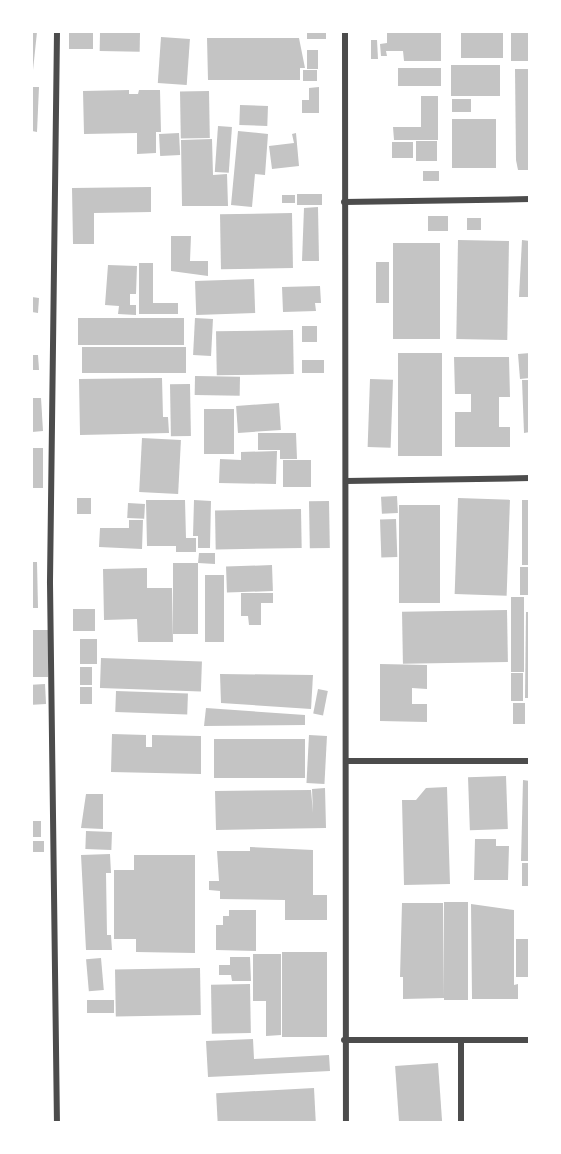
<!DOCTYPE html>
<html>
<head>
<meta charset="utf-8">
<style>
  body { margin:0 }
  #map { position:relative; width:561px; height:1154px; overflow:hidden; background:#fff; font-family:"Roboto Serif",serif }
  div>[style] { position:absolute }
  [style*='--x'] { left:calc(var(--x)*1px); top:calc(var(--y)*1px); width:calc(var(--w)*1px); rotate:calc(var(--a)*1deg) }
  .building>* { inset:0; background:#c4c4c4; transform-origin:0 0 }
  .minor>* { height:6px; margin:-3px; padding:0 3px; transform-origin:3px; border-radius:3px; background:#4c4c4c }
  span { translate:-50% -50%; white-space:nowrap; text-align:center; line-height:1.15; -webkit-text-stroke:6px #fff; paint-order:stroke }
  .frame { position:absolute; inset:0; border:33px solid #fff; pointer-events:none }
</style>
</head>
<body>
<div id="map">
  <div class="building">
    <i style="clip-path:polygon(32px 32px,37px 32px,33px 70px,32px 70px)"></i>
    <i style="left:69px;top:32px;width:24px;height:17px"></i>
    <i style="left:100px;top:32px;width:40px;height:19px;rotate:1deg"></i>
    <i style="left:307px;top:32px;width:19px;height:7px"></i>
    <i style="clip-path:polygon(387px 32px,441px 32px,441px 61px,404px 61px,403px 51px,386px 51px,387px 56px,381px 56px,380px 44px,387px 43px)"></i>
    <i style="left:461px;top:32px;width:42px;height:26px"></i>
    <i style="left:511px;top:32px;width:19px;height:29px"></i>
    <i style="left:161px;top:37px;width:29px;height:46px;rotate:4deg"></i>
    <i style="clip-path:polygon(207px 38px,299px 38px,305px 68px,300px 68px,300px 80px,208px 80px)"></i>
    <i style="clip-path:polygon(371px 40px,377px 40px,378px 59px,371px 59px)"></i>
    <i style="left:307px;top:50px;width:11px;height:19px"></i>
    <i style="left:451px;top:65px;width:49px;height:31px"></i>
    <i style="left:441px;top:68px;width:18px;height:43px;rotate:90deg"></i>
    <i style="clip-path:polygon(515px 69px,530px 69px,530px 170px,518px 170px,516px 160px)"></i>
    <i style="left:303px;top:70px;width:14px;height:11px"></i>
    <i style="clip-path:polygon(32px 87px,39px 87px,37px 132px,32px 131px)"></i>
    <i style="clip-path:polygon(319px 87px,319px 113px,302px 113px,302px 100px,309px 100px,309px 88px)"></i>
    <i style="clip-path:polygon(129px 90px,129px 94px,138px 94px,139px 90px,160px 90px,161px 132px,156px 132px,156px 153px,137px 154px,137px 133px,84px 134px,83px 91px)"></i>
    <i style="left:209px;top:91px;width:47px;height:29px;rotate:89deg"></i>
    <i style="clip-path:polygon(421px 96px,438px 96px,438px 140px,394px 140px,393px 127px,421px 127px)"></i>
    <i style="left:452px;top:99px;width:19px;height:13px"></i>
    <i style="left:240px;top:105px;width:28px;height:20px;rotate:2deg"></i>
    <i style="left:452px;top:119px;width:44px;height:49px"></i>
    <i style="left:218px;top:126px;width:14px;height:46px;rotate:4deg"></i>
    <i style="clip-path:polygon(238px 131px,268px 134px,265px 175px,255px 174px,252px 207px,231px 205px)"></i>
    <i style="left:179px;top:133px;width:22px;height:20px;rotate:87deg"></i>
    <i style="clip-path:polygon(296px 133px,299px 166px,272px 169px,269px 146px,294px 143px,292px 134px)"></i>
    <i style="clip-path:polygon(212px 139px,213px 175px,227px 174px,228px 206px,182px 206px,181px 140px)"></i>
    <i style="left:416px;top:141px;width:21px;height:20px"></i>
    <i style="left:392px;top:142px;width:21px;height:16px"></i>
    <i style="left:423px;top:171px;width:16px;height:10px"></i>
    <i style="clip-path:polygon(151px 187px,151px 212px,94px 213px,94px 244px,73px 244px,72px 188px)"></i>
    <i style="left:297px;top:194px;width:25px;height:11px"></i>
    <i style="left:295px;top:195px;width:8px;height:13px;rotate:90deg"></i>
    <i style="clip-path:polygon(318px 207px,319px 261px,302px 261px,304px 208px)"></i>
    <i style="left:292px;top:213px;width:55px;height:72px;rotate:89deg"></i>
    <i style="left:428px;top:216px;width:20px;height:15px"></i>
    <i style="left:467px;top:218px;width:14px;height:12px"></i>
    <i style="clip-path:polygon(171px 236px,191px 236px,190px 261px,208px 261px,208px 276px,171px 271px)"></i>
    <i style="left:458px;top:240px;width:51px;height:99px;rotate:1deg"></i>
    <i style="clip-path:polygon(522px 240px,530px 241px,530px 297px,519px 297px)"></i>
    <i style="left:393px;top:243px;width:47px;height:96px"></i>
    <i style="left:376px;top:262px;width:13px;height:41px"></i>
    <i style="clip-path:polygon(139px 263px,153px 263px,153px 303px,178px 303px,178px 314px,139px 314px)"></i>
    <i style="clip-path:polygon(108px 265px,137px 266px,136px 294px,130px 294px,130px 305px,136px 305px,136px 315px,118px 314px,119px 306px,105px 305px)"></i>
    <i style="left:254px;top:279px;width:34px;height:59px;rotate:88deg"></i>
    <i style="clip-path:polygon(320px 286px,321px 303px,315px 303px,316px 311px,283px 312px,282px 287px)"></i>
    <i style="clip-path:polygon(32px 297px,39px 298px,38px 313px,32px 312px)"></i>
    <i style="left:184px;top:318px;width:27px;height:106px;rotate:90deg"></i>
    <i style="left:195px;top:318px;width:18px;height:37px;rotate:3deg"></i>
    <i style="left:302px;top:326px;width:15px;height:16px"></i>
    <i style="left:293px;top:330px;width:44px;height:77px;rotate:89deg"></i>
    <i style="left:186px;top:347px;width:26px;height:104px;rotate:90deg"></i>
    <i style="left:398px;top:353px;width:44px;height:103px"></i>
    <i style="clip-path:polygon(530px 353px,530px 378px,520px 379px,518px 354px)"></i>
    <i style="clip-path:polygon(32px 355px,38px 355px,39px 370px,32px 370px)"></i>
    <i style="clip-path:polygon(454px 357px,509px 357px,510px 397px,499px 397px,499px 427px,510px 427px,510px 447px,455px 447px,455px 412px,471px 412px,471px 394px,455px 394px)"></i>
    <i style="left:302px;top:360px;width:22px;height:13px"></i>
    <i style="left:195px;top:376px;width:45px;height:19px;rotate:1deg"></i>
    <i style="clip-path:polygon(162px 378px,163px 417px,168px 417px,169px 433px,80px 435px,79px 379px)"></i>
    <i style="left:370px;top:379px;width:23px;height:68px;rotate:2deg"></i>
    <i style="clip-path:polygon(522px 380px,530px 380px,530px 432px,524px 433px)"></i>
    <i style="left:190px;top:384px;width:52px;height:20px;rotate:89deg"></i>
    <i style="clip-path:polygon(32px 398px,41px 398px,43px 431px,32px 432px)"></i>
    <i style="left:279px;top:403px;width:27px;height:43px;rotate:86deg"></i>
    <i style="left:204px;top:409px;width:30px;height:45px"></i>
    <i style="clip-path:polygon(258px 433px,296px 433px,297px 459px,280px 459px,280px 450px,258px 450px)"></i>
    <i style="left:142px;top:438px;width:39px;height:54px;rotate:3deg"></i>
    <i style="left:32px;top:448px;width:11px;height:40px"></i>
    <i style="clip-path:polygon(277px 451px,276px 484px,219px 483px,220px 459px,241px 460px,241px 452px)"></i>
    <i style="left:283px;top:460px;width:28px;height:27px"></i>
    <i style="left:397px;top:496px;width:17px;height:16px;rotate:87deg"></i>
    <i style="left:77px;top:498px;width:14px;height:16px"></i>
    <i style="left:458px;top:498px;width:52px;height:96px;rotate:2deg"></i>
    <i style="clip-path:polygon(146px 500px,185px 500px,186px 538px,196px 538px,196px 552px,176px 552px,176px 546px,147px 546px)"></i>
    <i style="clip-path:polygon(194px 500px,211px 501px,210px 548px,198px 548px,198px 536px,193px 536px)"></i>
    <i style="left:522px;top:500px;width:8px;height:65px"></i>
    <i style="left:329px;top:501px;width:47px;height:20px;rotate:89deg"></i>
    <i style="left:128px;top:503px;width:17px;height:15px;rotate:3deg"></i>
    <i style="left:399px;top:505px;width:41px;height:98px"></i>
    <i style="left:301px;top:509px;width:39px;height:86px;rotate:89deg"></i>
    <i style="left:396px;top:519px;width:38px;height:16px;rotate:88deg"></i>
    <i style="clip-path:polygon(129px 520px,143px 520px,142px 549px,99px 547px,100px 528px,129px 528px)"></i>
    <i style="clip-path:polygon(199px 553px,215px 553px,215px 564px,198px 563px)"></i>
    <i style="clip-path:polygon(32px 562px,37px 562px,38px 608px,32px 608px)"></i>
    <i style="left:173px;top:563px;width:25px;height:71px"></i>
    <i style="left:272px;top:565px;width:26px;height:46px;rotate:88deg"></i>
    <i style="left:520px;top:567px;width:10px;height:28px"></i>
    <i style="clip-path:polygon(147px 568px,147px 588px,172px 588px,173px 642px,138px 642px,137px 619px,104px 620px,103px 569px)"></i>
    <i style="left:205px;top:575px;width:19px;height:67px"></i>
    <i style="clip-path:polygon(241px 593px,273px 593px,273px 603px,261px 603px,261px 625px,249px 625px,248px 616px,241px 616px)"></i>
    <i style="left:511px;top:597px;width:13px;height:75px"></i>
    <i style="left:73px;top:609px;width:22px;height:22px"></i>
    <i style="left:507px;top:610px;width:52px;height:105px;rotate:89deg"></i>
    <i style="clip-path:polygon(526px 612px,530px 612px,530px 698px,525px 698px)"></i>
    <i style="left:33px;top:630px;width:15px;height:47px"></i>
    <i style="left:80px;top:639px;width:17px;height:25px"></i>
    <i style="left:101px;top:658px;width:101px;height:30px;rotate:2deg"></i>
    <i style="clip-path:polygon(380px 664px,427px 665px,427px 689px,412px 688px,412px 704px,427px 704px,427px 722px,380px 721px)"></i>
    <i style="left:80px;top:667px;width:12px;height:18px"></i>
    <i style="left:511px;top:673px;width:12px;height:28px"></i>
    <i style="clip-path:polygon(220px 674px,313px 675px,311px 709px,221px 703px)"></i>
    <i style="left:45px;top:684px;width:20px;height:13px;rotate:87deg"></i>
    <i style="left:80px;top:687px;width:12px;height:17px"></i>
    <i style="left:318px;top:689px;width:10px;height:25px;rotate:11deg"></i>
    <i style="left:116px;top:691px;width:72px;height:21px;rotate:2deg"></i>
    <i style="left:513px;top:703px;width:12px;height:21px"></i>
    <i style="clip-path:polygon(206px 708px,305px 715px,305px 725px,204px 726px)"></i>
    <i style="clip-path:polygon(112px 734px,146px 735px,146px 747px,152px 747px,152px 735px,201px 736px,201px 774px,111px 772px)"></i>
    <i style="left:309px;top:735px;width:18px;height:48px;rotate:3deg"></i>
    <i style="left:214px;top:739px;width:91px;height:39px"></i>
    <i style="left:506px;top:776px;width:53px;height:38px;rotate:88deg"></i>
    <i style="clip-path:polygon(523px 780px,530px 781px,530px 861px,521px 861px)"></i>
    <i style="clip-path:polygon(447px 787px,450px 884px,404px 885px,402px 800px,416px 800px,426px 788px)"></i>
    <i style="clip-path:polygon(325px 788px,326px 828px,216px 830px,215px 791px,311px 790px,313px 813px,312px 789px)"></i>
    <i style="clip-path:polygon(86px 794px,103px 794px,103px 829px,81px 828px)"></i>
    <i style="left:32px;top:821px;width:9px;height:16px"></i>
    <i style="left:86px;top:831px;width:26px;height:18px;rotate:2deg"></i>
    <i style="clip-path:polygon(475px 839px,496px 839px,496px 846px,509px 846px,508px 880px,474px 880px)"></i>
    <i style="left:32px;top:841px;width:12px;height:11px"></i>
    <i style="clip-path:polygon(250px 847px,313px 850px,313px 895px,327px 895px,327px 920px,285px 920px,285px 900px,220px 899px,220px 891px,209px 890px,209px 881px,219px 881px,217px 851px,250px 851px)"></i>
    <i style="clip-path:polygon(110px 854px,111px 873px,106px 873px,107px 935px,111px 935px,112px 950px,86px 950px,81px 855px)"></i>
    <i style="clip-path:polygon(134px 855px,195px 855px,195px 953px,136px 952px,136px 939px,114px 939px,114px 870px,134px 870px)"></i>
    <i style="left:522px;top:863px;width:8px;height:23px"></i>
    <i style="left:444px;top:902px;width:24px;height:98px"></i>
    <i style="clip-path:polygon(402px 903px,443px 903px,444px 998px,403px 999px,403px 977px,400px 977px)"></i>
    <i style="clip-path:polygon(471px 904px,514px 910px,514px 985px,518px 984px,518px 999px,472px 999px)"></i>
    <i style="clip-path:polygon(229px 910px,256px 910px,256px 951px,216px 950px,216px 925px,223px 925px,223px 916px,229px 916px)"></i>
    <i style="left:516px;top:939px;width:12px;height:38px"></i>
    <i style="left:282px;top:952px;width:45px;height:85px"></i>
    <i style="clip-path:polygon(253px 954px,281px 954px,281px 1035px,266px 1036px,266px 1001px,253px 1001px)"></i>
    <i style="clip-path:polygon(230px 957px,250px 957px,251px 981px,232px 981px,231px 975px,219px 975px,219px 965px,230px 965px)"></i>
    <i style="left:101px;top:958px;width:32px;height:15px;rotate:85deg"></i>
    <i style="left:200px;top:968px;width:47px;height:85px;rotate:89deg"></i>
    <i style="left:250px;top:984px;width:49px;height:39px;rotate:89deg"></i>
    <i style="left:87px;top:1000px;width:27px;height:13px"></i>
    <i style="clip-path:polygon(253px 1039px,254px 1059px,329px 1055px,330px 1071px,208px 1077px,206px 1041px)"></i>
    <i style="left:438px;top:1063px;width:59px;height:43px;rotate:86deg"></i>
    <i style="left:314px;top:1088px;width:34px;height:98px;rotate:87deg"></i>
  </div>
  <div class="minor">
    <i style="--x:57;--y:32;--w:551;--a:90.73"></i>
    <i style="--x:50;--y:583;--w:539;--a:89.26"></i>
    <i style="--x:345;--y:32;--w:1090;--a:89.95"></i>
    <i style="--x:344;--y:202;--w:186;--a:-0.9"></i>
    <i style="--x:346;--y:481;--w:184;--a:-0.9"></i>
    <i style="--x:346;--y:761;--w:184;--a:0"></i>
    <i style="--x:344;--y:1040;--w:186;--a:0"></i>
    <i style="--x:461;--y:1041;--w:81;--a:90"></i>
  </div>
  <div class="frame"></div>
</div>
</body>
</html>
